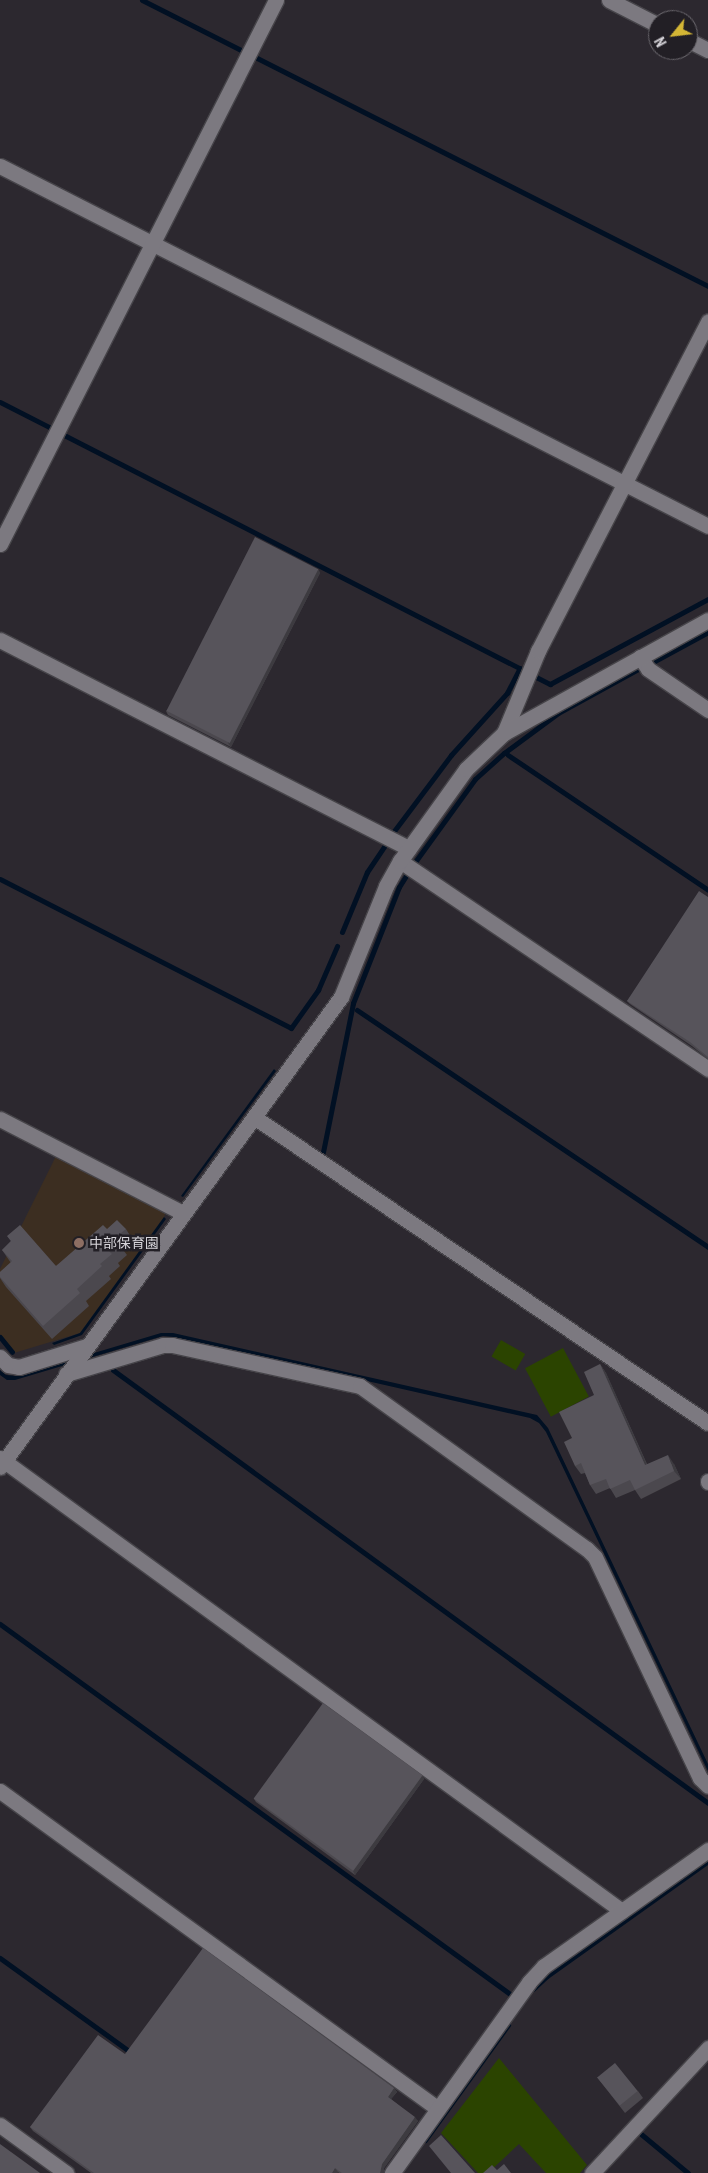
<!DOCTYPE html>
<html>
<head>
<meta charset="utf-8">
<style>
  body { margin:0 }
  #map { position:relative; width:708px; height:2173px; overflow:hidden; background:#2c282f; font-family:"Roboto Condensed","Noto Sans JP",sans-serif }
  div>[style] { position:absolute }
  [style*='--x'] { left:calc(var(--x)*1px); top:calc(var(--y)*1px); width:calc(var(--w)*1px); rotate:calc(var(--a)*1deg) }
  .education>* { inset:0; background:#3c2e21 }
  .green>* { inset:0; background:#2b4400; transform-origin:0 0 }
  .water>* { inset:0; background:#011023 }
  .stream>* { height:5px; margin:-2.5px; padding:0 2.5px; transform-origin:2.5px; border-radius:2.5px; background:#011023 }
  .roads { filter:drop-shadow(1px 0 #464449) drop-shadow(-1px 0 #464449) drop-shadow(0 1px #464449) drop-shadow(0 -1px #464449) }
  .minor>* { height:15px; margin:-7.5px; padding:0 7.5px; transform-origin:7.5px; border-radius:7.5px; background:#7c7980 }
  .wall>* { inset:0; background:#4b484e }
  .shaded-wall>* { inset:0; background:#3d3b40 }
  .building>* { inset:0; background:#57545b; transform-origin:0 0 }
  .dots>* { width:14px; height:14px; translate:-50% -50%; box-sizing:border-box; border:2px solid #221f25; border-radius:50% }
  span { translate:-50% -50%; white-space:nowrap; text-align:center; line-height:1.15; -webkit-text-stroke:5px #221f25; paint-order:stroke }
  .poi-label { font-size:14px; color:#d6d4d9 }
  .left { translate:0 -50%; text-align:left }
  .north { position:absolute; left:648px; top:10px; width:50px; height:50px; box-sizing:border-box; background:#221f25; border:1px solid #6a676d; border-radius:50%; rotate:241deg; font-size:14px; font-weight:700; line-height:20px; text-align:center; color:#d6d4d9 }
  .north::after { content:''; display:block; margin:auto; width:18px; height:22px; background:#d4b635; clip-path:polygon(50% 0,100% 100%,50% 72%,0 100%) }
</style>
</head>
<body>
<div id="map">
  <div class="education">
    <i style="clip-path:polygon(57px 1154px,166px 1212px,164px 1217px,80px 1333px,14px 1353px,0 1337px,0 1269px)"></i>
  </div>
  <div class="green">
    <i style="left:501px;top:1340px;width:28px;height:19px;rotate:30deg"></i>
    <i style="left:563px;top:1348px;width:55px;height:43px;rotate:62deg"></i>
    <i style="clip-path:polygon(499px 2058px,587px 2165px,580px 2173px,546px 2173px,519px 2144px,488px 2173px,478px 2173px,441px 2133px)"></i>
  </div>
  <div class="water">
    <i style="clip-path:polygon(274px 1069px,276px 1071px,183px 1197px,181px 1196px)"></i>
    <i style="clip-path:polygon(164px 1217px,166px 1219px,82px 1335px,54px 1345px,52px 1343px,80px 1333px)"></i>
    <i style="clip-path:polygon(161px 1333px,173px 1333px,537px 1415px,548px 1428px,708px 1764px,708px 1771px,546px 1432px,539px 1423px,530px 1418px,174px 1337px,163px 1336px,15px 1380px,7px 1380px,0 1375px,0 1370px,6px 1375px,17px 1376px)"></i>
  </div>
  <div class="stream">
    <i style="--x:142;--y:0;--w:113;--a:26.8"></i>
    <i style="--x:257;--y:58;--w:505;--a:26.82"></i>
    <i style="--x:0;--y:402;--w:57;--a:27"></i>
    <i style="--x:64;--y:435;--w:516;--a:27.11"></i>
    <i style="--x:651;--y:663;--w:65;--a:-28.5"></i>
    <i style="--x:536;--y:677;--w:16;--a:27"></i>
    <i style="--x:550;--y:684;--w:179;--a:-28.3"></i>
    <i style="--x:508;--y:755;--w:241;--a:34"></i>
    <i style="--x:394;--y:831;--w:95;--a:-53.1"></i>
    <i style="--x:451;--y:755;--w:84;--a:-47.9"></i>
    <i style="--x:507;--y:693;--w:28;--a:-63"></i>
    <i style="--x:415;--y:862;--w:102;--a:-54.1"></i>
    <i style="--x:475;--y:779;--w:39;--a:-42"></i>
    <i style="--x:504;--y:753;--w:67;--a:-36.5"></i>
    <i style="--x:558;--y:713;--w:94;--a:-28.8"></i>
    <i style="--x:0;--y:879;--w:327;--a:27.1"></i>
    <i style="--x:291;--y:1028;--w:47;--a:-54.6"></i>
    <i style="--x:318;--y:990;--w:48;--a:-66.6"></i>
    <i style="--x:342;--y:932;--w:65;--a:-67.4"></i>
    <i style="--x:367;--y:872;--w:32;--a:-56"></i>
    <i style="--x:357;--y:1010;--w:424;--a:34"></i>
    <i style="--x:323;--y:1152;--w:152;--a:-78.6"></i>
    <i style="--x:353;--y:1003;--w:125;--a:-68.4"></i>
    <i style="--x:399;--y:887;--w:15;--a:-58"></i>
    <i style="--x:0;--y:1337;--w:19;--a:51"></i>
    <i style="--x:113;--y:1370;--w:736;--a:36.04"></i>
    <i style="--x:0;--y:1624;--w:630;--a:35.96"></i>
    <i style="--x:0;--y:1958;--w:164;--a:35.8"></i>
    <i style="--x:533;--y:1989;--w:19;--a:-43"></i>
    <i style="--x:547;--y:1976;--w:198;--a:-35.5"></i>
    <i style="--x:641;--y:2134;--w:61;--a:39.7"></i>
    <i style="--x:425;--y:2140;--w:142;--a:-54.2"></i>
  </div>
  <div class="roads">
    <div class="minor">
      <i style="--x:609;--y:0;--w:55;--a:27"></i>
      <i style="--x:688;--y:40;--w:22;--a:27"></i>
      <i style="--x:0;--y:166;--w:794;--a:26.95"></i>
      <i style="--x:0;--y:544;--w:610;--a:-63.1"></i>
      <i style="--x:0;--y:640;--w:459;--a:27"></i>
      <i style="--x:640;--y:657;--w:14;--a:56"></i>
      <i style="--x:648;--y:669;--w:73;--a:34.3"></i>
      <i style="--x:504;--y:733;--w:89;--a:-67.5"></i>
      <i style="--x:538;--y:651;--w:371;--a:-62.7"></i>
      <i style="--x:400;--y:861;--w:372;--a:34"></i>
      <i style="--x:254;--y:1117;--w:547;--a:33.98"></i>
      <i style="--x:0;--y:1119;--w:206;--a:27.2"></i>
      <i style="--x:0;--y:1357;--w:11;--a:45"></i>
      <i style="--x:8;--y:1365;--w:11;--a:10"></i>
      <i style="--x:19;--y:1367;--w:71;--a:-17.2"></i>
      <i style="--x:66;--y:1374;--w:101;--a:-16.6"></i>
      <i style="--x:163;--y:1345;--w:9;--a:0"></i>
      <i style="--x:172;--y:1345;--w:192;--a:12.3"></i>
      <i style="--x:360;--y:1386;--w:279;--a:35.7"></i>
      <i style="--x:587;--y:1549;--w:11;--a:45"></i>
      <i style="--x:595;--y:1557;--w:245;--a:64.6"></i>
      <i style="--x:700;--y:1778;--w:11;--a:45"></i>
      <i style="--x:0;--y:1458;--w:769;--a:36.07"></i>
      <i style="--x:0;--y:1467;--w:581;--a:-54.04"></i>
      <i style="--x:341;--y:997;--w:120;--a:-67.9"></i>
      <i style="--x:386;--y:886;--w:29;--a:-61"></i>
      <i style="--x:400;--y:861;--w:113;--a:-54.3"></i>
      <i style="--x:466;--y:769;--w:52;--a:-43.5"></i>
      <i style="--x:504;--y:733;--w:233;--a:-29"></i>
      <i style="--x:708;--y:1481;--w:1;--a:90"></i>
      <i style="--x:0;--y:1791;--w:540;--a:35.96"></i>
      <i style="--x:0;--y:2125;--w:82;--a:36"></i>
      <i style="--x:392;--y:2173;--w:235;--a:-54.3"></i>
      <i style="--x:529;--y:1982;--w:22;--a:-47"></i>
      <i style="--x:544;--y:1966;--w:201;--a:-35.3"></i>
      <i style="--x:592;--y:2173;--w:171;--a:-47.1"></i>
    </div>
  </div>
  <div class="wall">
    <i style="clip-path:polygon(318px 569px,320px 573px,231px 747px,168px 715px,166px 711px)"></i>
    <i style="clip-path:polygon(708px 897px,708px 1059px,692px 1046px,630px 1004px,627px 1001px)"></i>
    <i style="clip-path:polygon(107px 1229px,126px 1229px,134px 1242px,124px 1251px,127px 1255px,118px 1263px,120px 1266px,109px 1276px,111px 1279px,86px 1301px,89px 1306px,52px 1339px,6px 1287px,0 1278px,0 1272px,11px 1263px,2px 1250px,11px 1241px,7px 1236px,56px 1266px)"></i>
    <i style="clip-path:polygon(600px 1364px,606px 1373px,647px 1464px,674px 1464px,681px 1479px,641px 1499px,635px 1490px,616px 1498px,610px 1488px,596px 1494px,590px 1485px,585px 1473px,581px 1474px,575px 1466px,572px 1438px,594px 1395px)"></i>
    <i style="clip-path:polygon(422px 1776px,424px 1779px,355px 1875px,256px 1802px,254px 1799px)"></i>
    <i style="clip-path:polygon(125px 2054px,394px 2088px,397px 2092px,391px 2099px,418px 2121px,384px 2168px,384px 2173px,339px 2173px,338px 2172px,337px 2173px,91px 2173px,33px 2131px,30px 2127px)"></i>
    <i style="clip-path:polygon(597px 2077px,638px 2091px,643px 2098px,625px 2113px)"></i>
  </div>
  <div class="shaded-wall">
    <i style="clip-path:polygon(318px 569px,320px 573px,231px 747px,228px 743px)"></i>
    <i style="clip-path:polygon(600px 1364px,606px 1373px,651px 1474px,645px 1465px)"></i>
    <i style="clip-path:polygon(668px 1455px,674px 1464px,681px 1479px,674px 1471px)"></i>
    <i style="clip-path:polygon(422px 1776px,424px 1779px,355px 1875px,353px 1871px)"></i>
    <i style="clip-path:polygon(394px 2088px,397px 2092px,390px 2100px,388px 2097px)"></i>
    <i style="clip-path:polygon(415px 2117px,418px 2121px,384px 2168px,384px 2173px,380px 2173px,382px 2164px)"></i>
    <i style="clip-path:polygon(335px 2168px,338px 2172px,337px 2173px,332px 2173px)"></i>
  </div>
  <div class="building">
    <i style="left:255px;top:537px;width:71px;height:195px;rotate:27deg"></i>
    <i style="clip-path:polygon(699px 891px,708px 897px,708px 1057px,690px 1042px,627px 1001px)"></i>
    <i style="clip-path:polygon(117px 1220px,126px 1229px,115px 1238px,119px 1242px,109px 1251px,112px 1254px,100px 1264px,102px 1266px,77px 1289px,80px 1293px,43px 1326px,0 1277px,0 1272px,12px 1261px,2px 1250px,11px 1241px,7px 1236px,20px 1225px,56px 1266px,103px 1225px,107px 1229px)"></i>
    <i style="clip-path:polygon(600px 1364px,645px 1465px,668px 1455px,674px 1471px,635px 1490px,630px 1480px,610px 1489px,606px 1479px,590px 1485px,581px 1463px,575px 1466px,564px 1442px,572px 1438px,559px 1412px,594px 1395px,584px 1372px)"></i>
    <i style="left:323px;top:1703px;width:123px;height:118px;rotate:36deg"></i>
    <i style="clip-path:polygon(203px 1948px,394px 2088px,388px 2097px,415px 2117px,382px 2164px,380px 2173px,342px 2173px,335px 2168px,332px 2173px,94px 2173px,30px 2127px,98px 2035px,125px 2054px)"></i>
    <i style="left:615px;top:2063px;width:36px;height:23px;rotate:51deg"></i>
    <i style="clip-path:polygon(441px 2135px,475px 2173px,451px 2173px,429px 2146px)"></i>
    <i style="clip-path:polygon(0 2144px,40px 2173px,0 2173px)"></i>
    <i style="clip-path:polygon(504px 2164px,511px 2173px,483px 2173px,492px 2165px,497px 2170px)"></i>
  </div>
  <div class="dots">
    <i style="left:79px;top:1243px;background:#8d6e63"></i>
  </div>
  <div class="poi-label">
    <span class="left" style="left:89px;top:1243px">中部保育園</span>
  </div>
  <div class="north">N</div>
</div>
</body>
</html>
